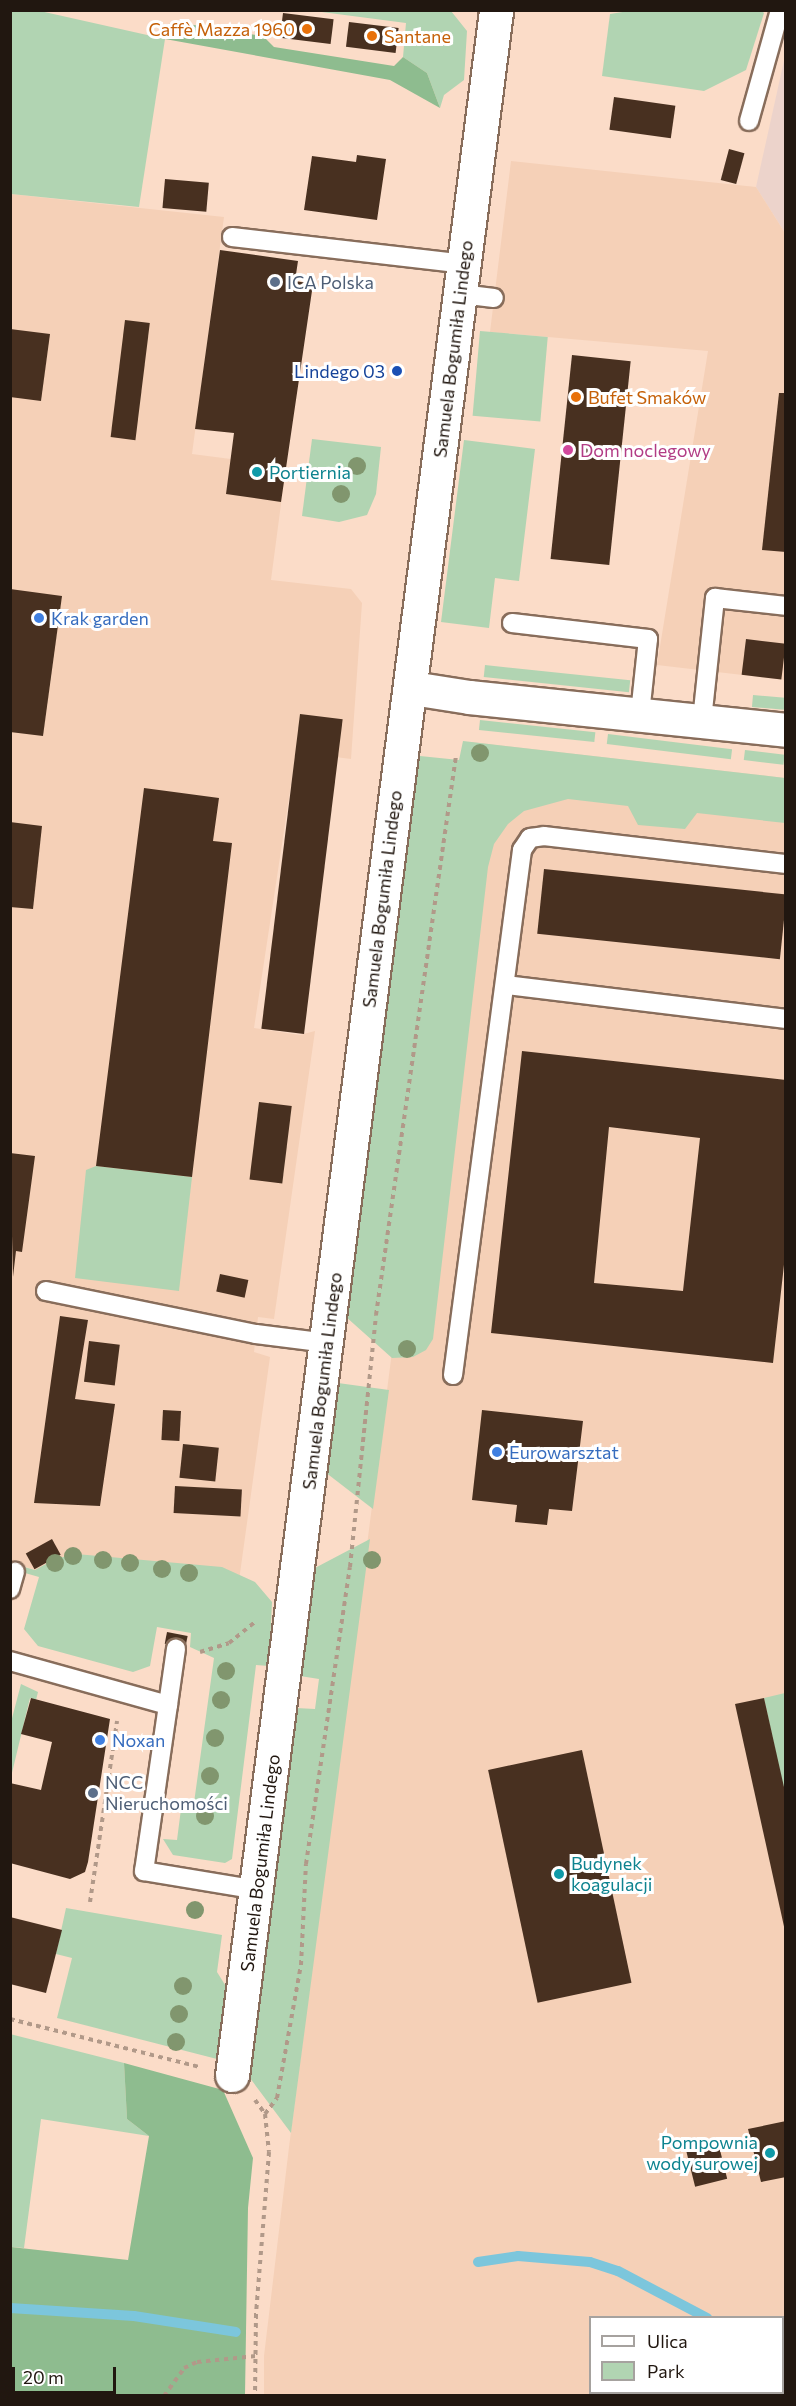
<!DOCTYPE html>
<html>
<head>
<meta charset="utf-8">
<style>
  body { margin:0 }
  #map { position:relative; width:796px; height:2406px; overflow:hidden; background:#fbdcc8; font-family:Commissioner,sans-serif }
  div>[style] { position:absolute }
  [style*='--x'] { left:calc(var(--x)*1px); top:calc(var(--y)*1px); width:calc(var(--w)*1px); rotate:calc(var(--a)*1deg) }
  .commercial>* { inset:0; background:#ecd3cb }
  .built>* { inset:0; background:#f5d0b7 }
  .green>* { inset:0; background:#b1d4b2; transform-origin:0 0 }
  .forest>* { inset:0; background:#8ebc8f }
  .stream>* { height:10px; margin:-5px; padding:0 5px; transform-origin:5px; border-radius:5px; background:#7cc6dc }
  .building>* { inset:0; background:#483020; transform-origin:0 0 }
  .path>* { height:4px; margin-top:-2px; transform-origin:0; background:repeating-linear-gradient(90deg,#b19989 0 4.5px,transparent 0 9px) }
  .roads { filter:drop-shadow(2px 0 #886d5b) drop-shadow(-2px 0 #886d5b) drop-shadow(0 2px #886d5b) drop-shadow(0 -2px #886d5b) }
  .lane>* { height:18px; margin:-9px; padding:0 9px; transform-origin:9px; border-radius:9px; background:#fff }
  .street>* { height:33px; margin:-16.5px; padding:0 16.5px; transform-origin:16.5px; border-radius:16.5px; background:#fff }
  .trees>* { width:18px; height:18px; margin:-9px; border-radius:50%; background:#81966e }
  .dots>* { width:16px; height:16px; translate:-50% -50%; box-sizing:border-box; border:3px solid #fff; border-radius:50% }
  span { translate:-50% -50%; white-space:nowrap; text-align:center; line-height:1.15; -webkit-text-stroke:6px #fff; paint-order:stroke }
  .food-label { font-size:18px; color:#c56008 }
  .right { translate:-100% -50%; text-align:right }
  .left { translate:0 -50%; text-align:left }
  .service-label { font-size:18px; color:#4e5e75 }
  .street-label { font-size:18px; color:#211710 }
  .transit-label { font-size:18px; color:#164399 }
  .hotel-label { font-size:18px; color:#b23c85 }
  .culture-label { font-size:18px; color:#0d838f }
  .shop-label { font-size:18px; color:#366cbe }
  .frame { position:absolute; inset:0; border:12px solid #211710; pointer-events:none }
  .legend { position:absolute; left:589px; top:2316px; width:195px; height:78px; box-sizing:border-box; background:#fff; border:2px solid #a6a29f; margin:0; padding:8px 10px; list-style:none; font-size:18px; color:#211710 }
  .legend li { display:flex; align-items:center; gap:12px; height:30px }
  .legend b { width:30px; border:2px solid #a6a29f }
  .scale { position:absolute; left:12px; top:2367px; width:104px; height:27px; box-sizing:border-box; border:3px solid #211710; border-top:0; padding-left:8px; font-size:18px; line-height:21px; white-space:nowrap; color:#211710; -webkit-text-stroke:4px #fff; paint-order:stroke }
</style>
</head>
<body>
<div id="map">
  <div class="commercial">
    <i style="clip-path:polygon(785px 56px,785px 233px,756px 187px)"></i>
  </div>
  <div class="built">
    <i style="clip-path:polygon(511px 161px,756px 187px,785px 233px,785px 680px,657px 665px,708px 351px,490px 332px)"></i>
    <i style="clip-path:polygon(10px 194px,224px 217px,192px 454px,286px 466px,271px 580px,351px 589px,362px 603px,351px 759px,296px 752px,254px 1028px,300px 1035px,315px 1031px,274px 1319px,258px 1317px,254px 1352px,270px 1357px,233px 1624px,11px 1563px)"></i>
    <i style="clip-path:polygon(evenodd,471px 742px,785px 778px,785px 2395px,264px 2396px,264px 2356px,289px 2147px,471px 742px,590px 2318px,782px 2318px,782px 2392px,590px 2392px,590px 2318px)"></i>
  </div>
  <div class="green">
    <i style="clip-path:polygon(11px 10px,40px 11px,165px 39px,139px 207px,11px 194px)"></i>
    <i style="clip-path:polygon(635px 10px,761px 10px,764px 13px,746px 70px,704px 91px,602px 76px,610px 14px)"></i>
    <i style="clip-path:polygon(314px 11px,451px 11px,467px 31px,464px 80px,444px 95px,440px 108px,427px 73px,403px 57px,406px 23px)"></i>
    <i style="left:480px;top:331px;width:68px;height:85px;rotate:5deg"></i>
    <i style="clip-path:polygon(312px 439px,381px 447px,376px 494px,367px 515px,339px 522px,302px 516px)"></i>
    <i style="clip-path:polygon(464px 440px,535px 449px,519px 581px,495px 578px,489px 628px,441px 622px)"></i>
    <i style="left:485px;top:665px;width:146px;height:12px;rotate:6deg"></i>
    <i style="left:753px;top:695px;width:32px;height:12px;rotate:5deg"></i>
    <i style="left:480px;top:720px;width:116px;height:10px;rotate:6deg"></i>
    <i style="left:608px;top:734px;width:125px;height:10px;rotate:7deg"></i>
    <i style="clip-path:polygon(463px 741px,785px 778px,785px 823px,697px 813px,685px 829px,638px 825px,628px 806px,568px 799px,524px 811px,508px 824px,494px 844px,488px 867px,433px 1339px,426px 1350px,413px 1357px,392px 1358px,345px 1316px,414px 769px,420px 756px,459px 760px)"></i>
    <i style="left:745px;top:750px;width:40px;height:10px;rotate:7deg"></i>
    <i style="clip-path:polygon(96px 1166px,192px 1177px,179px 1291px,75px 1278px,86px 1170px)"></i>
    <i style="clip-path:polygon(338px 1383px,389px 1390px,373px 1509px,325px 1472px)"></i>
    <i style="clip-path:polygon(370px 1539px,291px 2133px,247px 2074px,296px 1708px,315px 1709px,319px 1679px,300px 1676px,313px 1569px)"></i>
    <i style="clip-path:polygon(76px 1554px,222px 1567px,255px 1582px,272px 1602px,269px 1666px,256px 1665px,232px 1859px,225px 1863px,173px 1855px,163px 1839px,177px 1840px,181px 1809px,193px 1810px,214px 1658px,190px 1647px,191px 1633px,157px 1627px,150px 1666px,133px 1672px,38px 1646px,24px 1629px,39px 1577px,11px 1569px,10px 1563px,35px 1570px,55px 1559px)"></i>
    <i style="clip-path:polygon(21px 1684px,38px 1692px,36px 1700px,30px 1698px,11px 1777px,11px 1722px)"></i>
    <i style="clip-path:polygon(785px 1693px,785px 1796px,764px 1698px)"></i>
    <i style="clip-path:polygon(66px 1908px,222px 1935px,217px 1972px,227px 1988px,217px 2059px,57px 2018px,72px 1958px,56px 1954px)"></i>
    <i style="clip-path:polygon(10px 2034px,124px 2063px,127px 2119px,149px 2136px,41px 2119px,24px 2248px,11px 2247px)"></i>
  </div>
  <div class="forest">
    <i style="clip-path:polygon(175px 22px,263px 36px,274px 47px,394px 66px,403px 57px,427px 73px,440px 108px,390px 80px,165px 39px,169px 24px)"></i>
    <i style="clip-path:polygon(124px 2063px,223px 2090px,253px 2158px,248px 2208px,245px 2395px,11px 2395px,11px 2247px,128px 2260px,149px 2136px,127px 2119px)"></i>
  </div>
  <div class="stream">
    <i style="--x:478;--y:2262;--w:40;--a:-8.5"></i>
    <i style="--x:518;--y:2256;--w:72;--a:4.8"></i>
    <i style="--x:590;--y:2262;--w:29;--a:18"></i>
    <i style="--x:618;--y:2271;--w:101;--a:27.8"></i>
    <i style="--x:10;--y:2308;--w:124;--a:3.7"></i>
    <i style="--x:134;--y:2316;--w:103;--a:8.9"></i>
    <i style="--x:782;--y:2360;--w:4;--a:27"></i>
  </div>
  <div class="building">
    <i style="left:283px;top:13px;width:51px;height:25px;rotate:7deg"></i>
    <i style="left:349px;top:22px;width:50px;height:25px;rotate:7deg"></i>
    <i style="left:614px;top:97px;width:62px;height:33px;rotate:8deg"></i>
    <i style="left:729px;top:149px;width:16px;height:32px;rotate:15deg"></i>
    <i style="clip-path:polygon(357px 155px,386px 159px,377px 220px,304px 210px,312px 156px,356px 162px)"></i>
    <i style="left:165px;top:179px;width:44px;height:29px;rotate:5deg"></i>
    <i style="clip-path:polygon(220px 250px,298px 261px,295px 281px,313px 284px,281px 502px,226px 494px,234px 433px,195px 429px)"></i>
    <i style="left:125px;top:320px;width:25px;height:118px;rotate:7deg"></i>
    <i style="clip-path:polygon(10px 329px,50px 334px,41px 401px,10px 397px)"></i>
    <i style="left:572px;top:355px;width:59px;height:205px;rotate:6deg"></i>
    <i style="clip-path:polygon(779px 393px,786px 393px,786px 552px,762px 550px)"></i>
    <i style="clip-path:polygon(10px 589px,62px 596px,43px 736px,10px 732px)"></i>
    <i style="left:746px;top:639px;width:40px;height:36px;rotate:7deg"></i>
    <i style="left:300px;top:714px;width:43px;height:317px;rotate:7deg"></i>
    <i style="clip-path:polygon(144px 788px,219px 798px,213px 841px,232px 843px,192px 1177px,96px 1166px)"></i>
    <i style="clip-path:polygon(10px 822px,42px 826px,33px 909px,10px 907px)"></i>
    <i style="left:544px;top:869px;width:244px;height:65px;rotate:6deg"></i>
    <i style="clip-path:polygon(evenodd,522px 1051px,786px 1080px,786px 1247px,773px 1363px,491px 1333px,522px 1051px,609px 1127px,700px 1138px,683px 1291px,594px 1283px,609px 1127px)"></i>
    <i style="left:259px;top:1102px;width:33px;height:78px;rotate:7deg"></i>
    <i style="clip-path:polygon(10px 1153px,35px 1156px,22px 1252px,16px 1251px,13px 1277px)"></i>
    <i style="left:220px;top:1274px;width:29px;height:18px;rotate:12deg"></i>
    <i style="clip-path:polygon(60px 1316px,88px 1320px,75px 1399px,115px 1404px,100px 1506px,34px 1503px)"></i>
    <i style="left:89px;top:1341px;width:31px;height:41px;rotate:7deg"></i>
    <i style="left:163px;top:1410px;width:18px;height:30px;rotate:3deg"></i>
    <i style="clip-path:polygon(482px 1410px,583px 1421px,572px 1511px,549px 1509px,547px 1525px,515px 1522px,517px 1505px,472px 1500px)"></i>
    <i style="left:183px;top:1444px;width:36px;height:34px;rotate:6deg"></i>
    <i style="left:175px;top:1486px;width:67px;height:27px;rotate:3deg"></i>
    <i style="left:52px;top:1539px;width:18px;height:30px;rotate:61deg"></i>
    <i style="left:167px;top:1632px;width:21px;height:12px;rotate:11deg"></i>
    <i style="clip-path:polygon(31px 1698px,110px 1719px,88px 1862px,85px 1872px,70px 1879px,10px 1863px,10px 1783px,41px 1790px,52px 1742px,21px 1734px)"></i>
    <i style="clip-path:polygon(764px 1698px,786px 1796px,785px 1931px,735px 1704px)"></i>
    <i style="left:582px;top:1750px;width:238px;height:96px;rotate:78deg"></i>
    <i style="clip-path:polygon(10px 1917px,62px 1930px,46px 1993px,10px 1984px)"></i>
    <i style="clip-path:polygon(786px 2121px,786px 2177px,761px 2182px,748px 2129px)"></i>
    <i style="left:717px;top:2138px;width:42px;height:33px;rotate:76deg"></i>
  </div>
  <div class="path">
    <i style="--x:200;--y:1652;--w:30;--a:-17"></i>
    <i style="--x:229;--y:1643;--w:33;--a:-39"></i>
    <i style="--x:90;--y:1902;--w:183;--a:-81.5"></i>
    <i style="--x:10;--y:2019;--w:196;--a:14.2"></i>
    <i style="--x:255;--y:2100;--w:17;--a:54"></i>
    <i style="--x:265;--y:2114;--w:38;--a:84"></i>
    <i style="--x:269;--y:2152;--w:163;--a:94.6"></i>
    <i style="--x:256;--y:2314;--w:82;--a:90.7"></i>
    <i style="--x:265;--y:2114;--w:20;--a:-53"></i>
    <i style="--x:277;--y:2098;--w:135;--a:-79.8"></i>
    <i style="--x:301;--y:1965;--w:101;--a:-87.2"></i>
    <i style="--x:306;--y:1864;--w:300;--a:-81.6"></i>
    <i style="--x:350;--y:1567;--w:253;--a:-84.1"></i>
    <i style="--x:376;--y:1315;--w:565;--a:-81.86"></i>
    <i style="--x:164;--y:2396;--w:34;--a:-54"></i>
    <i style="--x:184;--y:2368;--w:14;--a:-25"></i>
    <i style="--x:197;--y:2362;--w:59;--a:-5.8"></i>
  </div>
  <div class="roads">
    <div class="lane">
      <i style="--x:749;--y:121;--w:115;--a:-74.4"></i>
      <i style="--x:232;--y:237;--w:235;--a:6.6"></i>
      <i style="--x:461;--y:294;--w:33;--a:7"></i>
      <i style="--x:512;--y:623;--w:137;--a:6.7"></i>
      <i style="--x:648;--y:639;--w:75;--a:96.1"></i>
      <i style="--x:702;--y:720;--w:123;--a:-83.9"></i>
      <i style="--x:715;--y:598;--w:71;--a:6.4"></i>
      <i style="--x:506;--y:985;--w:282;--a:6.9"></i>
      <i style="--x:46;--y:1291;--w:214;--a:11.6"></i>
      <i style="--x:256;--y:1334;--w:72;--a:7.2"></i>
      <i style="--x:453;--y:1375;--w:530;--a:-82.51"></i>
      <i style="--x:522;--y:850;--w:14;--a:-56"></i>
      <i style="--x:530;--y:838;--w:14;--a:-8"></i>
      <i style="--x:544;--y:836;--w:244;--a:6.6"></i>
      <i style="--x:10;--y:1589;--w:18;--a:-74"></i>
      <i style="--x:10;--y:1661;--w:164;--a:15.6"></i>
      <i style="--x:168;--y:1705;--w:168;--a:98.2"></i>
      <i style="--x:144;--y:1871;--w:115;--a:9.5"></i>
      <i style="--x:168;--y:1705;--w:57;--a:-81.9"></i>
    </div>
    <div class="street">
      <i style="--x:412;--y:688;--w:58;--a:9"></i>
      <i style="--x:469;--y:697;--w:319;--a:5.9"></i>
      <i style="--x:232;--y:2075;--w:2082;--a:-82.71"></i>
    </div>
  </div>
  <div class="trees">
    <i style="left:357px;top:466px"></i>
    <i style="left:341px;top:494px"></i>
    <i style="left:480px;top:753px"></i>
    <i style="left:407px;top:1349px"></i>
    <i style="left:73px;top:1556px"></i>
    <i style="left:103px;top:1560px"></i>
    <i style="left:372px;top:1560px"></i>
    <i style="left:55px;top:1563px"></i>
    <i style="left:130px;top:1563px"></i>
    <i style="left:162px;top:1569px"></i>
    <i style="left:189px;top:1573px"></i>
    <i style="left:226px;top:1671px"></i>
    <i style="left:221px;top:1700px"></i>
    <i style="left:215px;top:1738px"></i>
    <i style="left:210px;top:1776px"></i>
    <i style="left:205px;top:1816px"></i>
    <i style="left:195px;top:1910px"></i>
    <i style="left:183px;top:1986px"></i>
    <i style="left:179px;top:2014px"></i>
    <i style="left:176px;top:2042px"></i>
  </div>
  <div class="dots">
    <i style="left:307px;top:29px;background:#e8710a"></i>
    <i style="left:372px;top:36px;background:#e8710a"></i>
    <i style="left:275px;top:282px;background:#5c6f8a"></i>
    <i style="left:397px;top:371px;background:#1a4fb4"></i>
    <i style="left:576px;top:397px;background:#e8710a"></i>
    <i style="left:568px;top:450px;background:#d1479c"></i>
    <i style="left:257px;top:472px;background:#0f9aa8"></i>
    <i style="left:39px;top:618px;background:#3f7fe0"></i>
    <i style="left:497px;top:1452px;background:#3f7fe0"></i>
    <i style="left:100px;top:1740px;background:#3f7fe0"></i>
    <i style="left:93px;top:1793px;background:#5c6f8a"></i>
    <i style="left:559px;top:1874px;background:#0f9aa8"></i>
    <i style="left:770px;top:2153px;background:#0f9aa8"></i>
  </div>
  <div class="food-label">
    <span class="right" style="left:295px;top:29px">Caffè Mazza 1960</span>
    <span class="left" style="left:384px;top:36px">Santane</span>
    <span class="left" style="left:588px;top:397px">Bufet Smaków</span>
  </div>
  <div class="service-label">
    <span class="left" style="left:287px;top:282px">ICA Polska</span>
    <span class="left" style="left:105px;top:1793px">NCC<br>Nieruchomości</span>
  </div>
  <div class="street-label">
    <span style="left:453px;top:349px;rotate:-83deg">Samuela Bogumiła Lindego</span>
    <span style="left:382px;top:899px;rotate:-83deg">Samuela Bogumiła Lindego</span>
    <span style="left:322px;top:1381px;rotate:-83deg">Samuela Bogumiła Lindego</span>
    <span style="left:260px;top:1863px;rotate:-83deg">Samuela Bogumiła Lindego</span>
  </div>
  <div class="transit-label">
    <span class="right" style="left:385px;top:371px">Lindego 03</span>
  </div>
  <div class="hotel-label">
    <span class="left" style="left:580px;top:450px">Dom noclegowy</span>
  </div>
  <div class="culture-label">
    <span class="left" style="left:269px;top:472px">Portiernia</span>
    <span class="left" style="left:571px;top:1874px">Budynek<br>koagulacji</span>
    <span class="right" style="left:758px;top:2153px">Pompownia<br>wody surowej</span>
  </div>
  <div class="shop-label">
    <span class="left" style="left:51px;top:618px">Krak garden</span>
    <span class="left" style="left:509px;top:1452px">Eurowarsztat</span>
    <span class="left" style="left:112px;top:1740px">Noxan</span>
  </div>
  <div class="frame"></div>
  <ul class="legend">
  <li><b style="height:8px;background:#fff"></b>Ulica</li>
  <li><b style="height:16px;background:#b1d4b2"></b>Park</li>
  </ul>
  <div class="scale">20 m</div>
</div>
</body>
</html>
